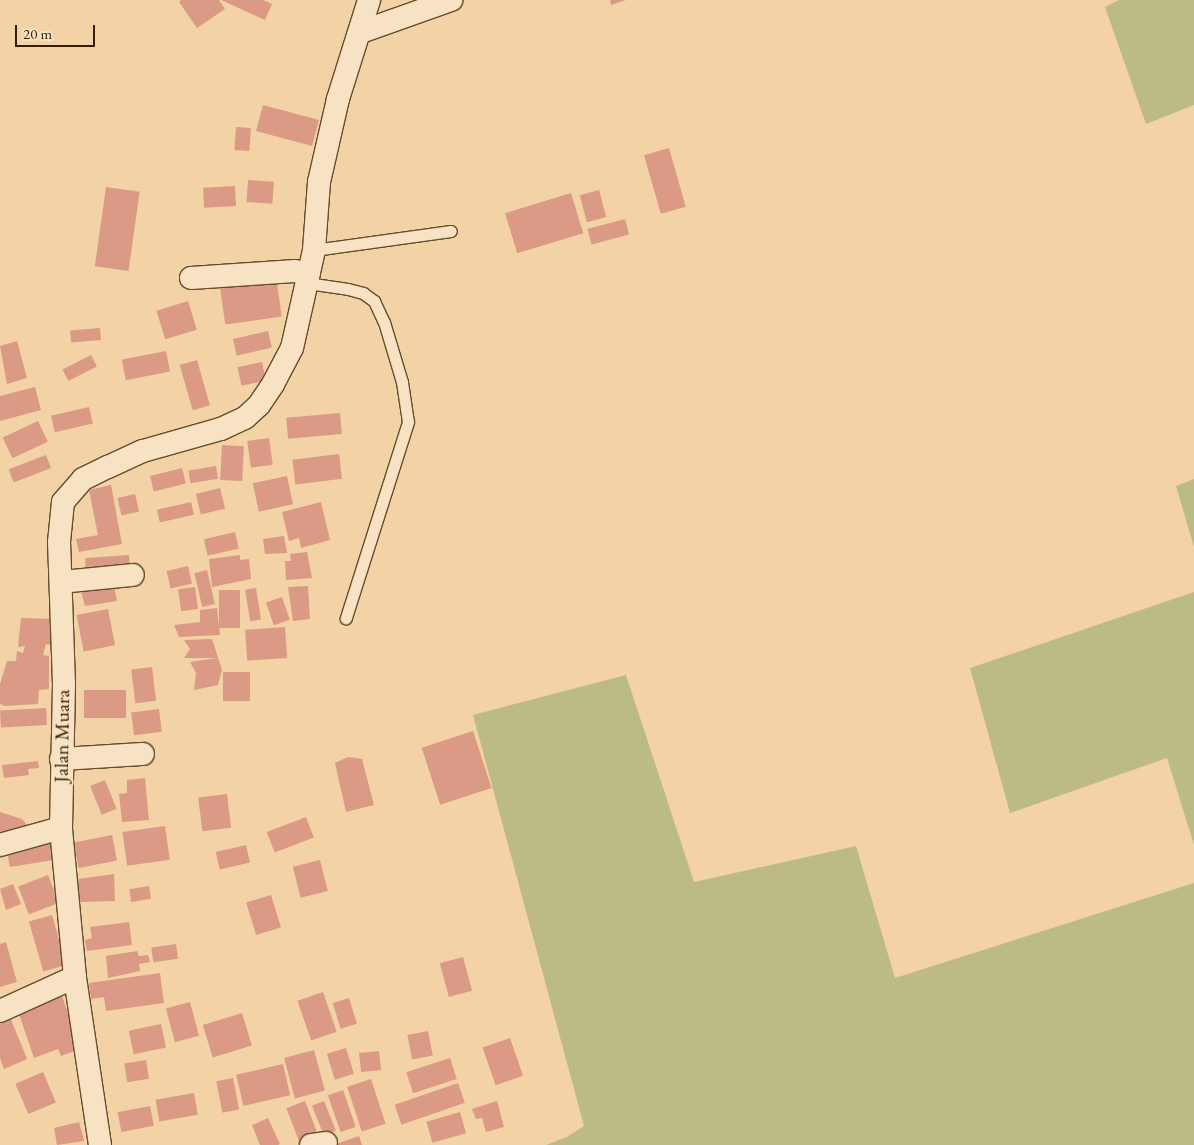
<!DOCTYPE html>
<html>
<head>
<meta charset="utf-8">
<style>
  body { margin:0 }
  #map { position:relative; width:1194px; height:1145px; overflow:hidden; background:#f3d2a5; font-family:"EB Garamond",serif }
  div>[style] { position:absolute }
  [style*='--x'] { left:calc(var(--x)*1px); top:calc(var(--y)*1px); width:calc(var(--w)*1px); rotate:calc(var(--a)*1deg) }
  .green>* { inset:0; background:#bdbb85 }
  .building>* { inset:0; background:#db9a86; transform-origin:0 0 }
  .roads { filter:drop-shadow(1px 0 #644c2c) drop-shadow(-1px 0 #644c2c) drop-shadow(0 1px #644c2c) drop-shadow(0 -1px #644c2c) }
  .service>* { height:11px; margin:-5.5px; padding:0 5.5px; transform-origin:5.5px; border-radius:5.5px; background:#f7e2c4 }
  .minor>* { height:22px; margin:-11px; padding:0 11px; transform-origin:11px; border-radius:11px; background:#f7e2c4 }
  span { translate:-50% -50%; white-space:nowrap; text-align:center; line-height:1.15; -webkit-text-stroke:4px #f7e2c4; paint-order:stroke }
  .street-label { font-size:20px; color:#351f03 }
  .scale { position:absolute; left:15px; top:25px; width:80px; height:22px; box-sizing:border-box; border:2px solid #351f03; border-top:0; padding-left:6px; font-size:15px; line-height:18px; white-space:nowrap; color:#351f03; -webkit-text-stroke:4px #f7e2c4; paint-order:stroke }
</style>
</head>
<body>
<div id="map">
  <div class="green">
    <i style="clip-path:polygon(1119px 0,1194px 0,1194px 105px,1146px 124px,1105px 7px)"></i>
    <i style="clip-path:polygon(1194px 479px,1194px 547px,1176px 486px)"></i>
    <i style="clip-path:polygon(1194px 592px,1194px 845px,1167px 758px,1010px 813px,970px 668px)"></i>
    <i style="clip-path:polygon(626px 675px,694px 882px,856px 846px,895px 978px,1194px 883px,1194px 1145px,546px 1145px,567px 1137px,584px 1126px,473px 715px)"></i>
  </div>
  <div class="building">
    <i style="clip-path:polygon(181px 0,219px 0,225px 9px,197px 28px,179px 2px)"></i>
    <i style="clip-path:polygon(221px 0,263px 0,272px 4px,265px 20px)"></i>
    <i style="clip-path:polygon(610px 0,626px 0,611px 5px)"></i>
    <i style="left:263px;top:105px;width:58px;height:27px;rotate:15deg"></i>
    <i style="left:236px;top:127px;width:15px;height:23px;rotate:4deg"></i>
    <i style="left:669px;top:148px;width:61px;height:26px;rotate:74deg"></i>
    <i style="left:248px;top:180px;width:26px;height:22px;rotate:4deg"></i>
    <i style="left:235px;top:186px;width:20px;height:32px;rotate:87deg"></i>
    <i style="left:106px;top:187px;width:34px;height:80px;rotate:8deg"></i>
    <i style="left:599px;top:190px;width:28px;height:20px;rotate:75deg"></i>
    <i style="left:571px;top:193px;width:42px;height:69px;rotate:73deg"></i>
    <i style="left:625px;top:219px;width:16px;height:39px;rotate:75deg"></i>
    <i style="left:276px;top:276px;width:41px;height:57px;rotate:82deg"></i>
    <i style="left:188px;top:301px;width:30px;height:33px;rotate:73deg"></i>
    <i style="left:100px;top:328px;width:12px;height:30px;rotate:85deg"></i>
    <i style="left:268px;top:331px;width:17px;height:36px;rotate:77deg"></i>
    <i style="clip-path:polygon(17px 341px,27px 378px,7px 384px,0 346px)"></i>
    <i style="left:166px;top:351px;width:21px;height:45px;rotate:79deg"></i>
    <i style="left:91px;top:355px;width:13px;height:32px;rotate:63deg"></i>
    <i style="left:197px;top:360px;width:47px;height:18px;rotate:74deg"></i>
    <i style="left:262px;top:362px;width:19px;height:25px;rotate:78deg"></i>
    <i style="clip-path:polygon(35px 387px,41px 410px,0 421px,0 396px)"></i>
    <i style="left:89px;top:407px;width:17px;height:39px;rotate:77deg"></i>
    <i style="left:340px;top:413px;width:21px;height:54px;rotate:85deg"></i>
    <i style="left:38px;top:421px;width:23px;height:39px;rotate:65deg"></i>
    <i style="left:269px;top:438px;width:27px;height:22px;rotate:82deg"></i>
    <i style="left:222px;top:445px;width:22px;height:35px;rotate:3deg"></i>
    <i style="left:339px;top:454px;width:25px;height:47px;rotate:83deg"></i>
    <i style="left:46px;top:455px;width:14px;height:40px;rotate:69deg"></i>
    <i style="left:216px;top:466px;width:13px;height:28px;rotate:81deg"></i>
    <i style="left:182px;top:468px;width:16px;height:33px;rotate:76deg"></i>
    <i style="left:287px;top:476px;width:29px;height:35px;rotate:78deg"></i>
    <i style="clip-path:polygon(111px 485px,122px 544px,79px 552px,76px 539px,98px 535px,89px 490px)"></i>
    <i style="left:220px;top:488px;width:21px;height:25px;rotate:76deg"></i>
    <i style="left:135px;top:494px;width:18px;height:18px;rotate:77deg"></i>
    <i style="left:191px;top:502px;width:13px;height:35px;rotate:77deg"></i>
    <i style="clip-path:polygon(321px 502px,330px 540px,301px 548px,299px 538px,289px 541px,282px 512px)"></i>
    <i style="left:235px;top:532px;width:17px;height:32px;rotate:77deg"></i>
    <i style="clip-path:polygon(284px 536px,287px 553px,265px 554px,263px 539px)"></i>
    <i style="clip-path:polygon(307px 552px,312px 578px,286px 580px,285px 561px,291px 561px,290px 554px)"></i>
    <i style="left:129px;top:555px;width:13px;height:44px;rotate:86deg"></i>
    <i style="clip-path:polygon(240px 555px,240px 560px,249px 559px,251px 579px,212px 587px,209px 559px)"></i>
    <i style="left:188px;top:566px;width:18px;height:22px;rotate:77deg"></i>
    <i style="left:207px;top:570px;width:35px;height:13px;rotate:77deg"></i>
    <i style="clip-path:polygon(113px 580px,117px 601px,85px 606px,79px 584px)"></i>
    <i style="clip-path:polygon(308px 586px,310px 619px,293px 621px,288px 587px)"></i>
    <i style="left:195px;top:587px;width:22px;height:17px;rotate:82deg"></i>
    <i style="left:256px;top:588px;width:32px;height:11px;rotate:81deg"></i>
    <i style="left:219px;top:590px;width:21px;height:38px"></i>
    <i style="left:282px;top:597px;width:24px;height:17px;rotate:71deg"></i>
    <i style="clip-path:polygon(217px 608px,220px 635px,179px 637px,174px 625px,200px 622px,200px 610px)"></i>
    <i style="left:108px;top:609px;width:37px;height:32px;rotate:79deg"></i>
    <i style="clip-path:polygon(21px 618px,55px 619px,53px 645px,46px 644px,43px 655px,49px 656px,49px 689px,39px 690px,38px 704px,5px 706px,0 704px,0 684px,7px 661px,16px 661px,17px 651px,23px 653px,25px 646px,18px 647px)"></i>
    <i style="left:285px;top:627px;width:31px;height:40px;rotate:86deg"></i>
    <i style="clip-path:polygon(212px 639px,222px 670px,218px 685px,194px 690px,196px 673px,190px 662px,217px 658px,184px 658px,190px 649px,184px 640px)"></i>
    <i style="left:152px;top:667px;width:34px;height:21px;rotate:83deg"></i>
    <i style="left:223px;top:672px;width:27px;height:29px"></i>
    <i style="left:126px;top:690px;width:28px;height:42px;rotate:90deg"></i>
    <i style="left:46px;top:708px;width:17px;height:46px;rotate:87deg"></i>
    <i style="left:159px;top:709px;width:23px;height:28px;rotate:83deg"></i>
    <i style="left:473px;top:731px;width:60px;height:54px;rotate:72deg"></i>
    <i style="clip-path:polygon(348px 757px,362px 759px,374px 805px,346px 812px,335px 763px)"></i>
    <i style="clip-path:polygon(38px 761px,39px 768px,28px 769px,29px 775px,4px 778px,2px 765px)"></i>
    <i style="clip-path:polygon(145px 778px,149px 820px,122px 822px,119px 794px,127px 793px,127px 780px)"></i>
    <i style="left:105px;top:780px;width:31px;height:16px;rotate:68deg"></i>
    <i style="left:227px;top:794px;width:34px;height:29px;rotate:83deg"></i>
    <i style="clip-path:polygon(0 812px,22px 819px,33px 832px,0 841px)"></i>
    <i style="left:306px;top:817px;width:22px;height:42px;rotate:69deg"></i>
    <i style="left:165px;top:826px;width:34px;height:43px;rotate:82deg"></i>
    <i style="left:112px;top:835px;width:26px;height:39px;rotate:79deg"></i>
    <i style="left:52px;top:840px;width:20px;height:46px;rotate:81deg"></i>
    <i style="left:246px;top:845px;width:18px;height:31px;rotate:77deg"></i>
    <i style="left:320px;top:860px;width:32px;height:28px;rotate:76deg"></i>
    <i style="clip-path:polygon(114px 874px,115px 901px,80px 902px,78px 879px)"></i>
    <i style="left:48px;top:875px;width:30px;height:32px;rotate:69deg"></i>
    <i style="clip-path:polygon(13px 884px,21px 904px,6px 910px,0 889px)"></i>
    <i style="left:149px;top:886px;width:13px;height:20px;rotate:81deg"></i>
    <i style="left:271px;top:895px;width:34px;height:26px;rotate:73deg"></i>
    <i style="left:52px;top:915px;width:52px;height:24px;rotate:74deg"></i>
    <i style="clip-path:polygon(129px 922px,132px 945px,87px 951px,85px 940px,92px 938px,90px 927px)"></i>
    <i style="clip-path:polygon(6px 942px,17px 982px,0 987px,0 944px)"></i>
    <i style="left:176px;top:944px;width:15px;height:25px;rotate:82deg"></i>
    <i style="clip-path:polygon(137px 951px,139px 956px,148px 955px,150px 962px,139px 964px,140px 971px,108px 978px,106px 956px)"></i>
    <i style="left:463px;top:957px;width:35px;height:24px;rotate:75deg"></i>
    <i style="clip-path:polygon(160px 973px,164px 1003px,106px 1011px,104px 997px,91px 999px,89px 983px)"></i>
    <i style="clip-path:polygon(60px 990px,80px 1049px,61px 1056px,58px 1049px,34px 1058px,18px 1011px)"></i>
    <i style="left:323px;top:992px;width:42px;height:27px;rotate:71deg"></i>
    <i style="left:349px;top:998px;width:27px;height:17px;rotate:73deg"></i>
    <i style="left:190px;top:1002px;width:35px;height:25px;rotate:75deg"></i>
    <i style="left:242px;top:1013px;width:34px;height:41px;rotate:73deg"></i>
    <i style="clip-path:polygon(10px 1017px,27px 1059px,4px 1069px,0 1058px,0 1021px)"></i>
    <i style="left:161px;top:1024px;width:24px;height:33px;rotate:78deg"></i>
    <i style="left:428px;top:1031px;width:25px;height:21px;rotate:79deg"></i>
    <i style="left:510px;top:1038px;width:40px;height:29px;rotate:71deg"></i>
    <i style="left:346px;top:1048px;width:27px;height:20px;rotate:73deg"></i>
    <i style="left:314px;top:1050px;width:42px;height:31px;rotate:75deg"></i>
    <i style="left:379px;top:1051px;width:19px;height:20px;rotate:84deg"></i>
    <i style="left:450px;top:1058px;width:22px;height:46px;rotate:72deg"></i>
    <i style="left:146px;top:1060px;width:19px;height:22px;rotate:81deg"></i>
    <i style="left:283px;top:1064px;width:32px;height:48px;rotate:77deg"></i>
    <i style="left:43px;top:1072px;width:33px;height:30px;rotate:67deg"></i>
    <i style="left:233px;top:1078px;width:32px;height:17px;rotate:79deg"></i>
    <i style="left:371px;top:1079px;width:47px;height:25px;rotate:72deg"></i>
    <i style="left:458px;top:1083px;width:21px;height:67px;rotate:71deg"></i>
    <i style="left:343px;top:1090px;width:39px;height:16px;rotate:71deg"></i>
    <i style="left:194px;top:1093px;width:22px;height:39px;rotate:80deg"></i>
    <i style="left:305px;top:1101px;width:36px;height:20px;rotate:69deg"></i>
    <i style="left:324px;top:1101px;width:32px;height:13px;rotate:68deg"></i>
    <i style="clip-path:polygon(497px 1101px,504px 1127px,486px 1132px,482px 1118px,476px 1119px,472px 1109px)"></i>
    <i style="left:150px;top:1106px;width:20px;height:33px;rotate:79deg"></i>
    <i style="left:460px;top:1112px;width:22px;height:35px;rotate:74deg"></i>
    <i style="clip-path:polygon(268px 1118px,280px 1144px,278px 1145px,260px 1145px,252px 1125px)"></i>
    <i style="clip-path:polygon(79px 1122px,84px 1141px,57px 1145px,54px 1128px)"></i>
    <i style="clip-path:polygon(359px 1136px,362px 1145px,333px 1145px)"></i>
  </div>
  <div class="roads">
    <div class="service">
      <i style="--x:314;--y:250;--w:138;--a:-7.9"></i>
      <i style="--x:307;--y:283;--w:41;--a:8.3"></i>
      <i style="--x:348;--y:289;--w:16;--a:15"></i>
      <i style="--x:363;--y:293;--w:14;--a:36"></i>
      <i style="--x:374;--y:301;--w:23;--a:65"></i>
      <i style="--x:384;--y:322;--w:63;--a:73.3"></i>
      <i style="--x:402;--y:382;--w:40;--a:81.5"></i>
      <i style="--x:408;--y:422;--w:206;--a:107.6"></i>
    </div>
    <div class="minor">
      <i style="--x:361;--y:32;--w:96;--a:-19.6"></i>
      <i style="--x:191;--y:278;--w:104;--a:-3.9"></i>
      <i style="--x:295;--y:271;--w:14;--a:12"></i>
      <i style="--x:61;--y:582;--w:72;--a:-5.6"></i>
      <i style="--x:61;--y:759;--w:82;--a:-3.5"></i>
      <i style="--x:0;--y:845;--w:63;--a:-15.6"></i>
      <i style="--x:0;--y:1011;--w:82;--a:-24.4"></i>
      <i style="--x:100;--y:1145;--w:170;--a:-98.5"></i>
      <i style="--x:75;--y:977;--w:150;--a:-95.4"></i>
      <i style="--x:61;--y:828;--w:144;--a:-88.8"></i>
      <i style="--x:64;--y:684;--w:142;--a:-92"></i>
      <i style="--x:59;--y:542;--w:40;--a:-84.3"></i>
      <i style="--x:63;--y:502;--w:30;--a:-49"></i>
      <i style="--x:83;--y:479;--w:28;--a:-26"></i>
      <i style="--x:108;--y:467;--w:38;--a:-25"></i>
      <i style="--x:143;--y:451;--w:81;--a:-15.8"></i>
      <i style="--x:221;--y:429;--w:26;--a:-25"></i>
      <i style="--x:245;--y:418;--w:19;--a:-43"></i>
      <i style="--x:259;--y:405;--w:25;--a:-56"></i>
      <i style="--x:273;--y:384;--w:41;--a:-62.2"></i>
      <i style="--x:292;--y:348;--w:100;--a:-77.3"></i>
      <i style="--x:314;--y:250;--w:68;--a:-85.8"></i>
      <i style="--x:319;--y:182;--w:85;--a:-77.1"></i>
      <i style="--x:338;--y:99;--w:104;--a:-72.6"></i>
      <i style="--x:311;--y:1145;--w:15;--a:-8"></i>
    </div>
  </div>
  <div class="street-label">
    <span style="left:62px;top:736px;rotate:-89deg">Jalan Muara</span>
  </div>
  <div class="scale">20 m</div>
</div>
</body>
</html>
